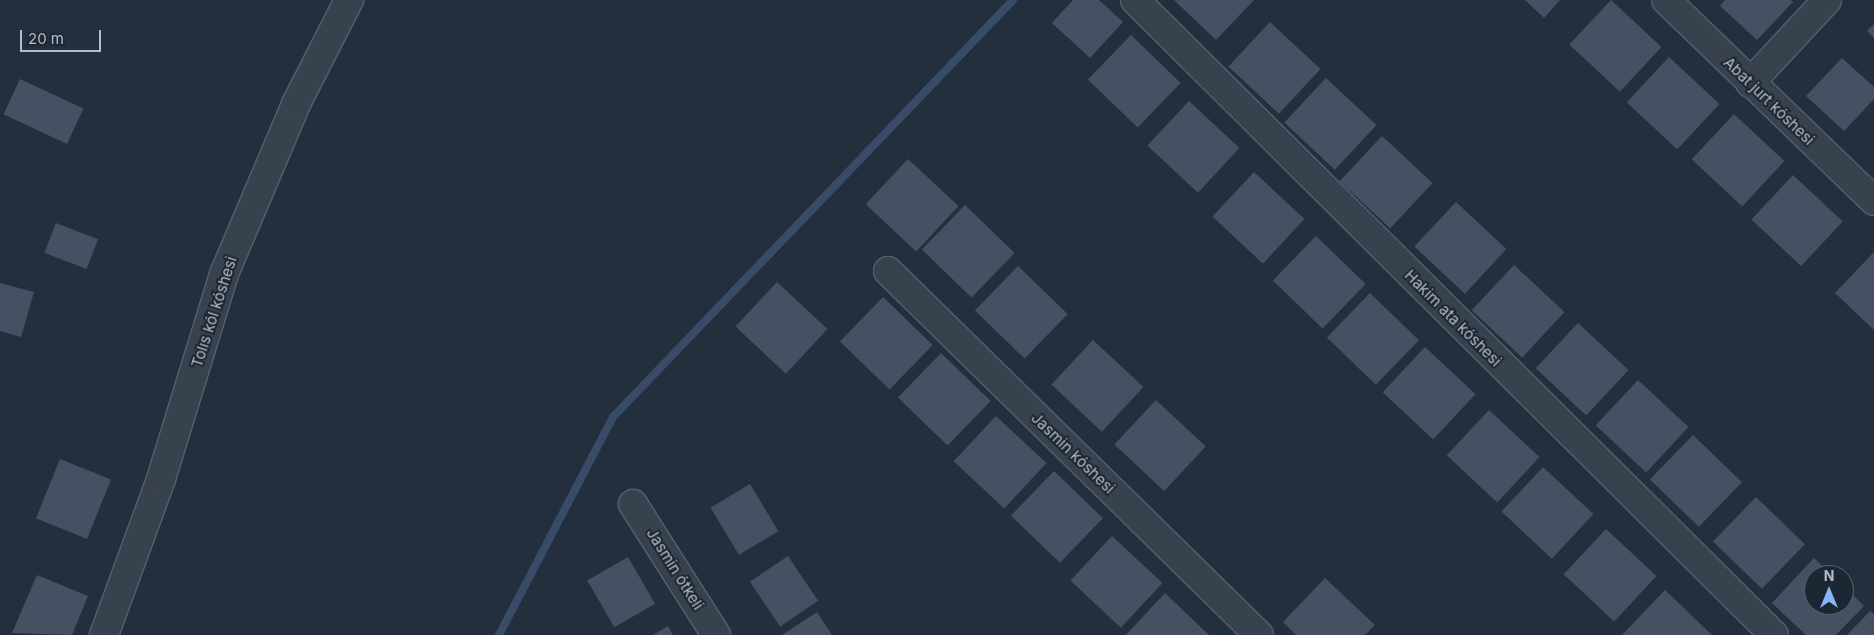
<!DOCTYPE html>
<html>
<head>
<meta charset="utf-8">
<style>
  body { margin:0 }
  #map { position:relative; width:1874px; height:635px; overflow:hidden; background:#242f3e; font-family:Inter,sans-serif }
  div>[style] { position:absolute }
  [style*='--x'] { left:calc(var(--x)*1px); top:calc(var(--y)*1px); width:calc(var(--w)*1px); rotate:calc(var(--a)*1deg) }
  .stream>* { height:8px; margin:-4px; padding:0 4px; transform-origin:4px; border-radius:4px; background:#394c67 }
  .building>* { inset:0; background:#455162; transform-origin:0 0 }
  .roads { filter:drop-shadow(1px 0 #565f6c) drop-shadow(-1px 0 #565f6c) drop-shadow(0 1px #565f6c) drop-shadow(0 -1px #565f6c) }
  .street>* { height:28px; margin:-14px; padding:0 14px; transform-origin:14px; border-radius:14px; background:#38414e }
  span { translate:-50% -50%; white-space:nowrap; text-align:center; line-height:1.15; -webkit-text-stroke:4px #1d2633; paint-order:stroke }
  .street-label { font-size:15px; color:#b4bcc9 }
  .north { position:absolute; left:1804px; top:565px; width:50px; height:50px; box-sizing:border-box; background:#1d2633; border:1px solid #59626f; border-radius:50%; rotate:0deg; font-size:14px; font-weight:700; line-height:20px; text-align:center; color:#b4bcc9 }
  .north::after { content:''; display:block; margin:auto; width:18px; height:22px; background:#8ab4f8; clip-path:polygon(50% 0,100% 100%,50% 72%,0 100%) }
  .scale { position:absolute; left:20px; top:30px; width:81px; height:22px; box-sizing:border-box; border:2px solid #b4bcc9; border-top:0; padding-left:6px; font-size:15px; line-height:18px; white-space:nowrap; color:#b4bcc9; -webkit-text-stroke:4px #1d2633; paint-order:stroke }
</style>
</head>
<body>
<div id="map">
  <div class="stream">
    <i style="--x:499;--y:635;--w:246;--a:-62.4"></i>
    <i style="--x:613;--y:417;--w:578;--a:-46.19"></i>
  </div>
  <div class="building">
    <i style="clip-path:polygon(1073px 0,1099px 0,1123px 22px,1090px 58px,1052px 23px)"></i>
    <i style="clip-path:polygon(1174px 0,1254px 0,1216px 40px)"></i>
    <i style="clip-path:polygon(1525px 0,1560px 0,1544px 18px)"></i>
    <i style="left:1611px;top:0;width:69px;height:61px;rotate:43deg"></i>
    <i style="clip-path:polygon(1725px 0,1791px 0,1793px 2px,1757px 40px,1720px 6px)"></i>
    <i style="left:1270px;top:22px;width:69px;height:61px;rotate:43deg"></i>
    <i style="clip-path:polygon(1874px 24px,1874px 38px,1867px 31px)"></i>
    <i style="left:1131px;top:35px;width:69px;height:62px;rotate:44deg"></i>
    <i style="left:1669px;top:57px;width:69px;height:62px;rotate:43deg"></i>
    <i style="clip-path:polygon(1842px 58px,1874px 87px,1874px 99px,1844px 131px,1806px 96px)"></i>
    <i style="left:1326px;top:78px;width:69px;height:61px;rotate:43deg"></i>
    <i style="left:20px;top:79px;width:70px;height:39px;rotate:25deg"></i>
    <i style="left:1189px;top:101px;width:69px;height:61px;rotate:43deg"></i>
    <i style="left:1734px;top:114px;width:69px;height:62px;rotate:43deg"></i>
    <i style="left:1382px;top:136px;width:69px;height:62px;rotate:43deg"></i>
    <i style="left:908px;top:159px;width:69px;height:62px;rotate:43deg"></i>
    <i style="left:1254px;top:172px;width:69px;height:61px;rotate:43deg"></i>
    <i style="left:1793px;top:175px;width:68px;height:61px;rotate:43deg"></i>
    <i style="left:1456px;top:202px;width:69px;height:61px;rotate:43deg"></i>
    <i style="left:965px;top:205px;width:69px;height:62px;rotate:44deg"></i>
    <i style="left:56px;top:223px;width:45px;height:32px;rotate:21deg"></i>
    <i style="left:1316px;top:236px;width:69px;height:62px;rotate:44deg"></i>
    <i style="clip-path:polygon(1874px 252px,1874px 330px,1835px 293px)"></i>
    <i style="left:1514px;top:265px;width:69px;height:62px;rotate:43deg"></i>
    <i style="left:1018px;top:266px;width:69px;height:62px;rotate:44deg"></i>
    <i style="left:777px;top:282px;width:69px;height:61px;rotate:43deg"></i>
    <i style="clip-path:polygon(0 283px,34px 292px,21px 337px,0 331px)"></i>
    <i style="left:1370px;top:293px;width:68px;height:62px;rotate:44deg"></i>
    <i style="left:883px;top:297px;width:69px;height:62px;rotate:44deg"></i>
    <i style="left:1578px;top:323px;width:69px;height:62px;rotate:43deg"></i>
    <i style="left:1093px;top:340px;width:69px;height:61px;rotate:43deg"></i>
    <i style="left:1425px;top:347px;width:69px;height:62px;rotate:43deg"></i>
    <i style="left:941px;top:353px;width:69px;height:62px;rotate:44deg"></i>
    <i style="left:1638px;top:380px;width:69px;height:62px;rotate:43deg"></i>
    <i style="left:1156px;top:400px;width:68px;height:61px;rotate:43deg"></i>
    <i style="left:1489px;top:410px;width:69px;height:62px;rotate:43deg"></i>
    <i style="left:996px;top:416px;width:69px;height:62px;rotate:43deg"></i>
    <i style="left:1693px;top:435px;width:68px;height:62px;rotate:44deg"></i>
    <i style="left:60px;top:459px;width:55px;height:64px;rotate:22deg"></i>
    <i style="left:1543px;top:467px;width:69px;height:61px;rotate:43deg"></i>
    <i style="left:1054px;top:471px;width:68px;height:62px;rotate:44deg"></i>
    <i style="left:750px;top:484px;width:55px;height:46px;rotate:59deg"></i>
    <i style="left:1756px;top:497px;width:68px;height:62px;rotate:44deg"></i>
    <i style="left:1606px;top:529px;width:69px;height:62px;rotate:43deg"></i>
    <i style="left:1112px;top:536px;width:69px;height:61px;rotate:43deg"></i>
    <i style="left:788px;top:556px;width:54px;height:46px;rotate:56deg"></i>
    <i style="left:628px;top:557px;width:54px;height:47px;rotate:60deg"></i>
    <i style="clip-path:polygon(1814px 558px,1832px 575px,1814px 575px,1814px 605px,1844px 605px,1844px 586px,1864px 606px,1836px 635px,1806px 635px,1772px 603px)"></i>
    <i style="clip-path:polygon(37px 575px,88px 596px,72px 635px,12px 633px)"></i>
    <i style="clip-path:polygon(1325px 578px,1375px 625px,1365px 635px,1296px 635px,1283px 622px)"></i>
    <i style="clip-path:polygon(1665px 590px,1712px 635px,1622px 635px)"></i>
    <i style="clip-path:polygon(1165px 593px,1209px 635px,1126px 635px)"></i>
    <i style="clip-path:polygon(1870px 611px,1874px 614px,1874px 635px,1847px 635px)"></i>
    <i style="clip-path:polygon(817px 612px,832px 635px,782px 635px)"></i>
    <i style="clip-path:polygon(668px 626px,673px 635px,653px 635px)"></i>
  </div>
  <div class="roads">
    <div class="street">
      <i style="--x:1135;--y:0;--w:901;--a:44.82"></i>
      <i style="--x:1666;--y:0;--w:289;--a:44"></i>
      <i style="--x:1750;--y:83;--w:113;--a:-47.1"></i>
      <i style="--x:888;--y:271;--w:520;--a:44.45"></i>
      <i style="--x:633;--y:504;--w:155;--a:57.6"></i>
      <i style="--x:104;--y:635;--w:166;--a:-69.9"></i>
      <i style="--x:161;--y:479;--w:214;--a:-72.9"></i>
      <i style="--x:224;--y:274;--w:185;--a:-67"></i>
      <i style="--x:296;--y:104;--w:117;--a:-63"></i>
    </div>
  </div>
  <div class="street-label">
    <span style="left:1769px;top:101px;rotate:44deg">Abat jurt kóshesi</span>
    <span style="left:214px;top:312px;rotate:-72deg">Tolıs kól kóshesi</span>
    <span style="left:1453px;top:318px;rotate:45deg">Hakim ata kóshesi</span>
    <span style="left:1073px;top:453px;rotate:44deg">Jasmin kóshesi</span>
    <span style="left:675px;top:569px;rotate:58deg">Jasmin ótkeli</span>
  </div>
  <div class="north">N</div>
  <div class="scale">20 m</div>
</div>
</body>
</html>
